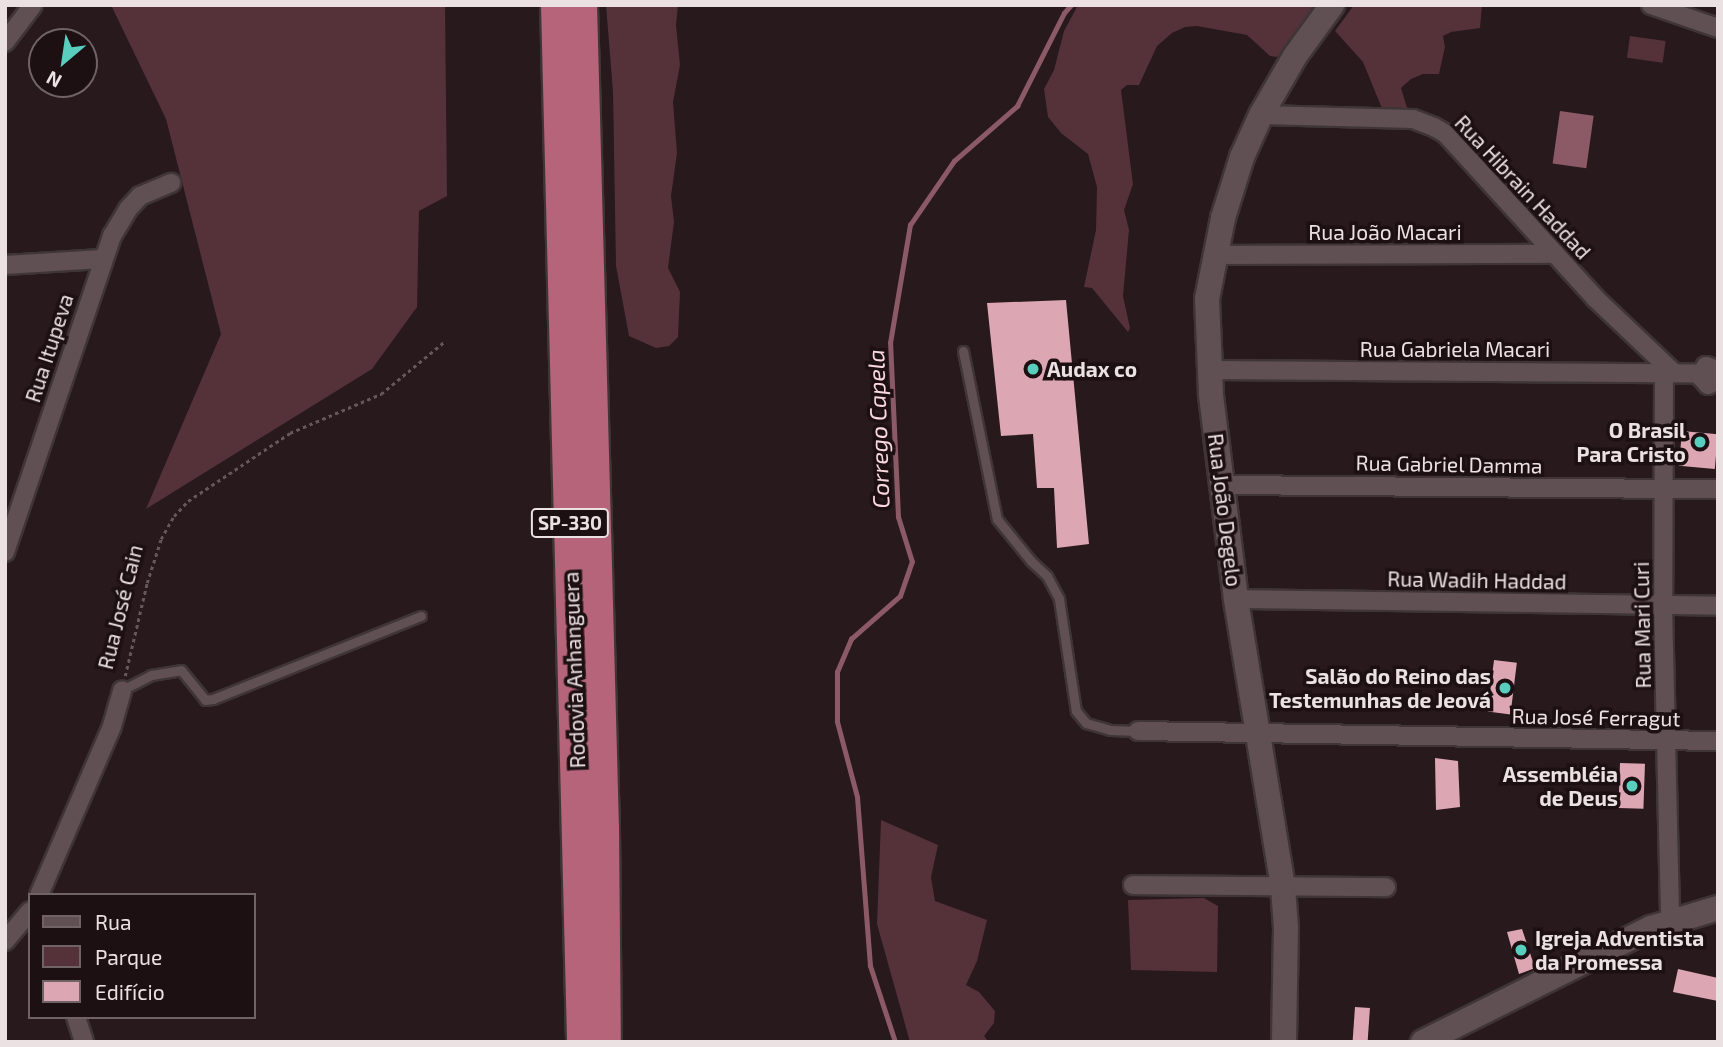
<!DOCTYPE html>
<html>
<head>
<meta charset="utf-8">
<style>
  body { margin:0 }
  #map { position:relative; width:1723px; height:1047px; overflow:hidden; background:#27191c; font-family:"Exo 2",sans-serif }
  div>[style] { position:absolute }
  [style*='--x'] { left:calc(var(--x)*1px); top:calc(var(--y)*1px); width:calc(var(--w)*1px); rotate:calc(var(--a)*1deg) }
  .green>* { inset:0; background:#55313a; transform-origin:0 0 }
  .water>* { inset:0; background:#8c5a66; transform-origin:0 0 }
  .stream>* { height:4.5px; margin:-2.25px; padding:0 2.25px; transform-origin:2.25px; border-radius:2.25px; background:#8c5a66 }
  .building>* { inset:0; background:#dda6b3; transform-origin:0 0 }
  .path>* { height:2.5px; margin-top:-1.25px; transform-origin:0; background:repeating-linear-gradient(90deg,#65585a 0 3.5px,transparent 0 7px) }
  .roads { filter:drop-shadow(2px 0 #3f3537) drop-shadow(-2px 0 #3f3537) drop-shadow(0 2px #3f3537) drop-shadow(0 -2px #3f3537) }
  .lane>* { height:9px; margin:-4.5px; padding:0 4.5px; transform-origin:4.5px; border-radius:4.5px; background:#605053 }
  .street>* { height:18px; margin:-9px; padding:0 9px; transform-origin:9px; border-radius:9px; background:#605053 }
  .secondary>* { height:24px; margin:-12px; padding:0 12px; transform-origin:12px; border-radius:12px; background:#605053 }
  .highway>* { height:32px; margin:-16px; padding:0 16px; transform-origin:16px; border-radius:16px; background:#b56479 }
  .dots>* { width:19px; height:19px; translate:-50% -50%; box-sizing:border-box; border:4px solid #1d1013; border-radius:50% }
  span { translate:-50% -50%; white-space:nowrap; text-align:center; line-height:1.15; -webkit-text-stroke:7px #1d1013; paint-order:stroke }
  .shield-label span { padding:2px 5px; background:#1d1013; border:2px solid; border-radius:5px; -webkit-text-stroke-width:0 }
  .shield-label { font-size:19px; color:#ebe0e2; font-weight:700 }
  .street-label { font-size:21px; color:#ebe0e2 }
  .poi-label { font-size:21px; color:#ebe0e2; font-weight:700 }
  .left { translate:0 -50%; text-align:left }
  .right { translate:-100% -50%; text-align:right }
  .water-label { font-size:23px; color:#fad8df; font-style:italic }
  .frame { position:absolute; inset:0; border:7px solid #ebe0e2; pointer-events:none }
  .legend { position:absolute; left:28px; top:893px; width:228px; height:126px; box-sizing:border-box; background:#1d1013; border:2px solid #6f6366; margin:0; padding:9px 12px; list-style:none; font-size:21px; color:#ebe0e2 }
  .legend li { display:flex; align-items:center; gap:14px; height:35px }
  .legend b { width:35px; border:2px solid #6f6366 }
  .north { position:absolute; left:28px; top:28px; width:70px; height:70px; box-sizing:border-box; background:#1d1013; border:2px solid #6f6366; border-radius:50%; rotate:209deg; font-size:19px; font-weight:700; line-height:28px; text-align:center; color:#ebe0e2 }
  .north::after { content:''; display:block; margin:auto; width:24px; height:32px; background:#59cebf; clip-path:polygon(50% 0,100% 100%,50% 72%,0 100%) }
</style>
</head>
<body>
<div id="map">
  <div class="green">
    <i style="clip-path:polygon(111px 5px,445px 5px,447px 196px,419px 211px,417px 307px,372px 369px,146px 509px,221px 334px,166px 119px)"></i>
    <i style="clip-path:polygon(606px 5px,678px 5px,676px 25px,680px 65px,673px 102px,677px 153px,671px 196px,674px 222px,668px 268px,680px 292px,678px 337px,669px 346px,656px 348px,629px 336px,616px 266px,613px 92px)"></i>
    <i style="clip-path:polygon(1078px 5px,1313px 5px,1300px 33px,1277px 57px,1270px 56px,1247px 35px,1197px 26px,1185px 27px,1172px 33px,1157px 46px,1139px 85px,1127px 85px,1121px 90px,1133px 184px,1124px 210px,1129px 230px,1123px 296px,1130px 328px,1128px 332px,1092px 288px,1084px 287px,1096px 230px,1097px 187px,1088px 154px,1061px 133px,1048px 117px,1044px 89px,1054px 70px,1064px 31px)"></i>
    <i style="clip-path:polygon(1354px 5px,1482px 5px,1480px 28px,1451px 32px,1443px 36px,1445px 47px,1439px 74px,1423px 74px,1411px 79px,1401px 88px,1408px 111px,1383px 111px,1363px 62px,1335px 31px)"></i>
    <i style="left:1630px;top:36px;width:36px;height:22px;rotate:8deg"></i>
    <i style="clip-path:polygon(881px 820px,938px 845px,931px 877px,935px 901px,987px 920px,977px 961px,966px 985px,979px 992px,995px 1011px,994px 1023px,984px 1036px,989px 1042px,910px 1042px,877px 924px)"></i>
    <i style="clip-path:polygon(1204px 898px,1218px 906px,1217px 972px,1131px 970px,1128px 900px)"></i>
  </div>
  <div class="water">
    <i style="left:1560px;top:111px;width:34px;height:53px;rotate:8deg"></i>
  </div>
  <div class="stream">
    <i style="--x:895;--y:1042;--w:80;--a:-108.2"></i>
    <i style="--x:870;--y:966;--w:169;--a:-94.4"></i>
    <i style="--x:857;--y:797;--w:78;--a:-104.9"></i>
    <i style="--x:837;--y:722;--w:50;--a:-90"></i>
    <i style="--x:837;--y:672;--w:36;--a:-67"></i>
    <i style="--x:851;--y:639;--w:65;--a:-41.3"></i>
    <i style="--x:900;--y:596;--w:36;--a:-71"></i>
    <i style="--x:912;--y:562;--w:47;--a:-107.3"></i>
    <i style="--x:898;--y:517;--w:174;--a:-92.6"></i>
    <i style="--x:890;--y:343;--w:120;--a:-80.4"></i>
    <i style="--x:910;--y:225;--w:78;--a:-55.5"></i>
    <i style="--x:954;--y:161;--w:84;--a:-41.1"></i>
    <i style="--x:1017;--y:106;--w:104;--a:-63.2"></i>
    <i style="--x:1064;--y:13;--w:11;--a:-49"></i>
  </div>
  <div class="building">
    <i style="clip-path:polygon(1066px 300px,1089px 544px,1057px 548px,1054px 488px,1037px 488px,1033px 434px,1001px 436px,987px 303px)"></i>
    <i style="left:1682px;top:431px;width:36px;height:35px;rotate:5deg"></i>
    <i style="left:1494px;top:660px;width:23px;height:52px;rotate:7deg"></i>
    <i style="clip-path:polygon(1435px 758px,1458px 761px,1460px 807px,1436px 810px)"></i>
    <i style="left:1620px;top:763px;width:25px;height:45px;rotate:2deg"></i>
    <i style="clip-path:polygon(1522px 929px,1535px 968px,1519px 974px,1507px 932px)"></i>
    <i style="clip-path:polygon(1678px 969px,1718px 978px,1718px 1001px,1673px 992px)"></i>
    <i style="left:1355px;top:1007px;width:15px;height:35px;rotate:4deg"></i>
  </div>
  <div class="path">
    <i style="--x:125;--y:676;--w:96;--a:-76.7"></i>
    <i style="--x:147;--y:583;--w:46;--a:-72.3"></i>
    <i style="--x:161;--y:539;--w:26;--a:-61"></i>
    <i style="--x:174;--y:516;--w:21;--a:-47"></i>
    <i style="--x:188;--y:501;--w:123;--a:-33.7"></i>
    <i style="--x:290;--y:433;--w:99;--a:-23.2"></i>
    <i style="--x:381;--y:394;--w:83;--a:-39.6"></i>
  </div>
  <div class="roads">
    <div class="lane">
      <i style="--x:963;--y:351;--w:171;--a:78.6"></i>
      <i style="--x:997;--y:519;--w:54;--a:51"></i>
      <i style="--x:1031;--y:561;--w:22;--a:43"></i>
      <i style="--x:1047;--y:576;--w:26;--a:62"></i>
      <i style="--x:1059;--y:599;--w:113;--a:81.4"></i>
      <i style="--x:1076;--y:711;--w:16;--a:50"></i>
      <i style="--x:1086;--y:723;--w:25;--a:16"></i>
      <i style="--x:1110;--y:730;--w:28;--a:2"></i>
      <i style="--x:122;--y:690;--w:33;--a:-27"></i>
      <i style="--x:151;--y:675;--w:30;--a:-9"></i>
      <i style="--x:181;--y:670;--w:38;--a:51"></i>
      <i style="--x:205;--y:700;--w:8;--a:-7"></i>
      <i style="--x:213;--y:699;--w:224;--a:-21.8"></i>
    </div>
    <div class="street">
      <i style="--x:1651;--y:5;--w:71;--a:18.9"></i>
      <i style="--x:5;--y:42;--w:46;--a:-52.9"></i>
      <i style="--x:1261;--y:115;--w:152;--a:1.5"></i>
      <i style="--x:1413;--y:119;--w:22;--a:21"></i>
      <i style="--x:1434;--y:127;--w:14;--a:30"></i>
      <i style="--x:1446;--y:134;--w:222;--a:47.7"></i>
      <i style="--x:1595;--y:298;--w:109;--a:43.5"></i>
      <i style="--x:1214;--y:255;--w:341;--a:-0.2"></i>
      <i style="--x:5;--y:265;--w:97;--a:-3.5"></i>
      <i style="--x:1209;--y:370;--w:491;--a:0.4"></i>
      <i style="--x:1718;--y:370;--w:13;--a:-162"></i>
      <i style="--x:1706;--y:366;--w:12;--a:121"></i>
      <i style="--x:1700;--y:376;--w:12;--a:48"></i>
      <i style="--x:1708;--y:385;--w:11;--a:-27"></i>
      <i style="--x:1664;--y:373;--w:232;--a:90.2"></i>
      <i style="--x:1663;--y:605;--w:315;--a:88.7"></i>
      <i style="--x:1222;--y:485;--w:496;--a:0.5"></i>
      <i style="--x:5;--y:552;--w:334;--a:-71.3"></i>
      <i style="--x:112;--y:236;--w:31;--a:-59"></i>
      <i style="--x:128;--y:209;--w:18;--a:-47"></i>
      <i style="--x:140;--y:196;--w:34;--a:-23"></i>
      <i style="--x:1236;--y:599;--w:482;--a:0.8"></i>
      <i style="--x:1138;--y:731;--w:580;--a:0.99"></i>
      <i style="--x:1133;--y:885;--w:253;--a:0.5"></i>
      <i style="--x:39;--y:895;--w:184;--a:-66.6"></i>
      <i style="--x:112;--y:726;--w:37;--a:-74"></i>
      <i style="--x:5;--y:941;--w:39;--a:-50"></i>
      <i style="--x:76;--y:1017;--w:26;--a:72"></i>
    </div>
    <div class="secondary">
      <i style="--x:1284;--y:1042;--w:114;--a:-89"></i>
      <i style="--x:1286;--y:928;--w:41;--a:-94.2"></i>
      <i style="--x:1283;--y:887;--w:292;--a:-99.3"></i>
      <i style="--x:1236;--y:599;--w:207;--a:-97"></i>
      <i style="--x:1211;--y:394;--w:95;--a:-92.4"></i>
      <i style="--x:1207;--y:299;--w:83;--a:-78.8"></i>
      <i style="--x:1223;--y:218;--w:64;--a:-72.7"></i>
      <i style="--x:1242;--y:157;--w:46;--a:-65.7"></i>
      <i style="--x:1261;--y:115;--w:68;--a:-60"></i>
      <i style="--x:1295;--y:56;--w:63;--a:-54"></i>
      <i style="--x:1423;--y:1042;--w:255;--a:-26.6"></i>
      <i style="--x:1651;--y:928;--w:70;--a:-16.6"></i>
    </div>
    <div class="highway">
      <i style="--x:557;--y:5;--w:1037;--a:88.56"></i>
      <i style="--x:581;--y:5;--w:823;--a:88.47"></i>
      <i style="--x:603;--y:828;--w:214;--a:89.5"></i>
    </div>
  </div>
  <div class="dots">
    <i style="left:1033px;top:369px;background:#59cebf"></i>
    <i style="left:1700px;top:442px;background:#59cebf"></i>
    <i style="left:1505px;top:688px;background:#59cebf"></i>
    <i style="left:1632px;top:786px;background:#59cebf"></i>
    <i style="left:1521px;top:950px;background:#59cebf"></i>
  </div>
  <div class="shield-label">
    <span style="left:570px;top:523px">SP-330</span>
  </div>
  <div class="street-label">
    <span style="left:1523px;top:187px;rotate:47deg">Rua Hibrain Haddad</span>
    <span style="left:1385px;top:232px">Rua João Macari</span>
    <span style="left:49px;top:348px;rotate:-72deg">Rua Itupeva</span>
    <span style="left:1455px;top:349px">Rua Gabriela Macari</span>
    <span style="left:1449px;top:464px;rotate:1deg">Rua Gabriel Damma</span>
    <span style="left:1225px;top:510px;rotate:83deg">Rua João Degelo</span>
    <span style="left:1477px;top:580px;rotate:1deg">Rua Wadih Haddad</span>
    <span style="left:120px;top:607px;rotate:-76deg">Rua José Cain</span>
    <span style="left:1642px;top:625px;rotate:-91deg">Rua Mari Curi</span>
    <span style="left:574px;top:670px;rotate:-92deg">Rodovia Anhanguera</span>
    <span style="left:1596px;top:717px;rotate:1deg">Rua José Ferragut</span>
  </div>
  <div class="poi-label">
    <span class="left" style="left:1047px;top:369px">Audax co</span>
    <span class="right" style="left:1686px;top:442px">O Brasil<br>Para Cristo</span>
    <span class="right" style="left:1491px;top:688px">Salão do Reino das<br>Testemunhas de Jeová</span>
    <span class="right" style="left:1618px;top:786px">Assembléia<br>de Deus</span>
    <span class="left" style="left:1535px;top:950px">Igreja Adventista<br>da Promessa</span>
  </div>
  <div class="water-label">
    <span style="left:878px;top:429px;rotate:-92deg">Corrego Capela</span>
  </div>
  <div class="frame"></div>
  <ul class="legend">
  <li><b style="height:9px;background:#605053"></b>Rua</li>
  <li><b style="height:19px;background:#55313a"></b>Parque</li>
  <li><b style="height:19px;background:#dda6b3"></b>Edifício</li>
  </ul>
  <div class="north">N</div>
</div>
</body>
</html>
